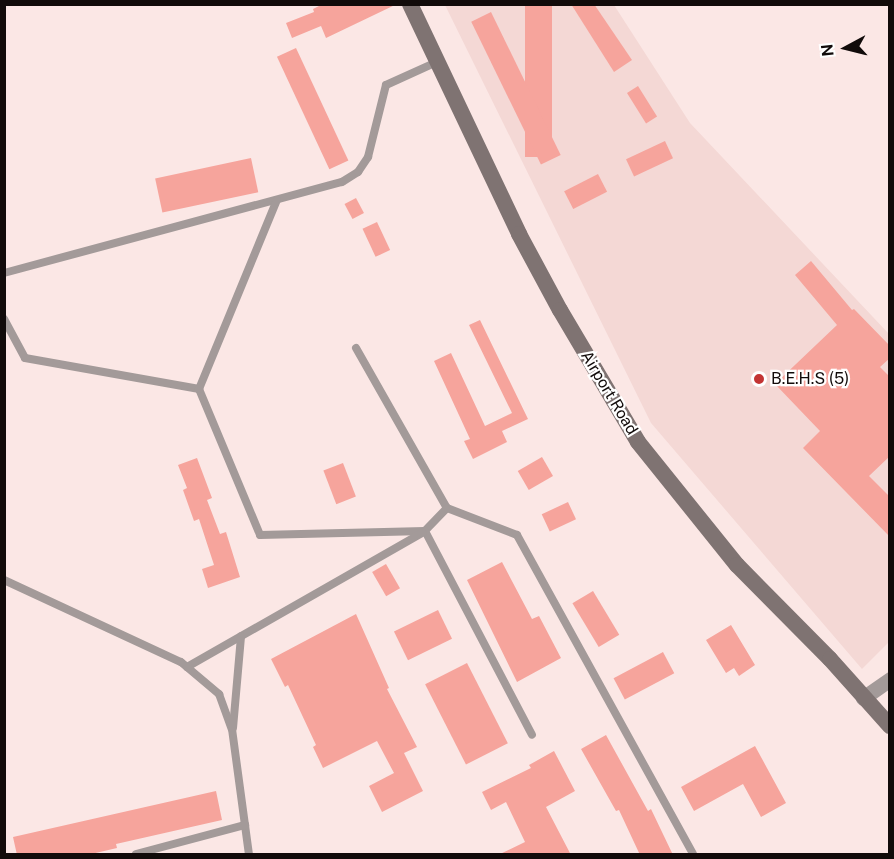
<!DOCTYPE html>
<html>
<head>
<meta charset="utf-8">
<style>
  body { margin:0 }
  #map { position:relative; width:894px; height:859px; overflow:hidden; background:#fbe7e5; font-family:"Public Sans",sans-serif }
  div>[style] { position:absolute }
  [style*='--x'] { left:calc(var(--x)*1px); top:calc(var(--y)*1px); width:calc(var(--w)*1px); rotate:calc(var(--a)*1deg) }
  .built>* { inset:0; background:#f4d8d5 }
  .building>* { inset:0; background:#f6a49c; transform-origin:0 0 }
  .service>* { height:8px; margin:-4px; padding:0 4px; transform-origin:4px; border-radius:4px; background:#a39a99 }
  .minor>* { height:15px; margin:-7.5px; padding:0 7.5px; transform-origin:7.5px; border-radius:7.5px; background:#a39a99 }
  .secondary>* { height:16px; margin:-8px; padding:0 8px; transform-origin:8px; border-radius:8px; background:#7f7372 }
  .dots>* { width:16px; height:16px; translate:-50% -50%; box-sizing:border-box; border:3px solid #fff; border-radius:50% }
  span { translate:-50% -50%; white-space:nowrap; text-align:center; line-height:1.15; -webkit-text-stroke:4.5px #fff; paint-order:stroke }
  .poi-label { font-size:16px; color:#110b0a }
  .left { translate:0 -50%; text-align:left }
  .street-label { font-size:16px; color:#110b0a }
  .frame { position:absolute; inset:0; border:6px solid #110b0a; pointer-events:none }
  .north { position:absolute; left:816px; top:18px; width:60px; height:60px; -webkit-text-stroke:4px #fff; paint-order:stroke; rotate:263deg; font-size:16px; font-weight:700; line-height:24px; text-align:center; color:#110b0a }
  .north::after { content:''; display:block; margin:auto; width:21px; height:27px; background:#110b0a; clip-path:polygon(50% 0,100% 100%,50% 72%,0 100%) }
</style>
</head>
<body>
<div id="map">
  <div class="built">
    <i style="clip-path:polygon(445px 5px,614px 5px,690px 123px,889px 334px,889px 642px,862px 669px,651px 423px)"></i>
  </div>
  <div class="building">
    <i style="clip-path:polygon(323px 4px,397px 4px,326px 38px,321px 26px,292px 38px,286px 23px,314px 12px,313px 9px)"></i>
    <i style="left:525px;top:4px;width:27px;height:153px"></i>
    <i style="clip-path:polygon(571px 4px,594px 4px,632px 60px,614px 72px)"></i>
    <i style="left:491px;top:12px;width:159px;height:22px;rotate:64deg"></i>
    <i style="left:296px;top:48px;width:124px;height:21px;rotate:65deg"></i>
    <i style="left:638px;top:86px;width:36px;height:13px;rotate:58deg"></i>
    <i style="left:665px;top:141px;width:19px;height:43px;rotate:65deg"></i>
    <i style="left:251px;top:158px;width:35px;height:98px;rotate:78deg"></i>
    <i style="left:598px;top:174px;width:20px;height:38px;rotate:63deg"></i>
    <i style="left:356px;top:198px;width:17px;height:13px;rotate:62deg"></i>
    <i style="left:377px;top:222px;width:31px;height:16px;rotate:65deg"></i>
    <i style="clip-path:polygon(811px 261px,852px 310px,854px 309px,890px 346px,890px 358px,880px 367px,890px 377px,890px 456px,869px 476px,890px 497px,890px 537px,803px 448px,820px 431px,775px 384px,837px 325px,795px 275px)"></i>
    <i style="clip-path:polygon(480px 320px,528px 419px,502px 431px,507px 442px,473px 459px,464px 441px,470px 439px,434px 361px,451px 353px,485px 426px,512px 413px,469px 325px)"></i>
    <i style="left:542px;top:457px;width:22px;height:28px;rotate:60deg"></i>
    <i style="clip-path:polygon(197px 458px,212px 498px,207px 500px,220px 534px,226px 532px,240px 577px,208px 588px,202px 569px,214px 565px,199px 519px,194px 521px,183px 490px,187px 488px,178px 465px)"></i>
    <i style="left:343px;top:463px;width:36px;height:21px;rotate:69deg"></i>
    <i style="left:568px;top:502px;width:19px;height:29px;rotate:65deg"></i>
    <i style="clip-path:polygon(502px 562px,532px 619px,539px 616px,561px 658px,517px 682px,467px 580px)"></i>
    <i style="left:386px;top:564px;width:28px;height:16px;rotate:60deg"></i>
    <i style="left:593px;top:591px;width:51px;height:24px;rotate:59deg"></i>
    <i style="left:438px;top:610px;width:32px;height:49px;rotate:64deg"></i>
    <i style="clip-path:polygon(356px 614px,389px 688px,387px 689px,417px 747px,404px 753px,423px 791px,382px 812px,369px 786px,394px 773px,377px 741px,323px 768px,313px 747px,316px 745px,288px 685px,285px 687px,271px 659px)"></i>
    <i style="clip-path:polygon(731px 625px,755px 665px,739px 676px,734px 668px,726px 673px,706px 640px)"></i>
    <i style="left:663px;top:652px;width:24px;height:56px;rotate:62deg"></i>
    <i style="left:467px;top:663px;width:90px;height:47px;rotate:63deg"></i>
    <i style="clip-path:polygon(606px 735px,648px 811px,651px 809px,673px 855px,640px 855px,619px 810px,616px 811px,581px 749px)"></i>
    <i style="clip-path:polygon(755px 746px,786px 803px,761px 817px,743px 784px,694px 811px,681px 787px)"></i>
    <i style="clip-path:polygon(554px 751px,575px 791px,546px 807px,571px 855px,498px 855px,525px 842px,506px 802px,491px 810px,482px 792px,531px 768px,529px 765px)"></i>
    <i style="clip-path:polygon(216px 791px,222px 820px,116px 844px,117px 848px,87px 855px,17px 855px,13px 837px)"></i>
  </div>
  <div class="service">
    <i style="--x:4;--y:273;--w:350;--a:-15.1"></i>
    <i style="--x:342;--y:182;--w:19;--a:-32"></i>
    <i style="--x:358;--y:172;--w:18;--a:-56"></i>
    <i style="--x:368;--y:157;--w:74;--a:-76"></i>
    <i style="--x:386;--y:85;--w:56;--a:-24.3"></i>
    <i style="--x:4;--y:319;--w:44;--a:61.7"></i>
    <i style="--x:25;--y:358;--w:177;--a:10.1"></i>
    <i style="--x:199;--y:389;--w:158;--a:67.3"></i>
    <i style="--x:260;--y:535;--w:165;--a:-1.4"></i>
    <i style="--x:356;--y:348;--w:184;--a:60.4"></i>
    <i style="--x:447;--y:508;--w:32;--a:134"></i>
    <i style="--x:425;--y:531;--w:230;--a:62.3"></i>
    <i style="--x:199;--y:389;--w:204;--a:-67.6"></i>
    <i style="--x:447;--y:508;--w:75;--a:21.1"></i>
    <i style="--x:517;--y:535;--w:364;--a:61.1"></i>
    <i style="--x:4;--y:580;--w:195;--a:24.9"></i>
    <i style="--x:181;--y:662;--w:50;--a:40.1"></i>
    <i style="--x:219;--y:694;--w:37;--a:70"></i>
    <i style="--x:232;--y:729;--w:126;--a:82.3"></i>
    <i style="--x:187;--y:667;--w:271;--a:-29.7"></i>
    <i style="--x:233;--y:728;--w:92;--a:-85"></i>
    <i style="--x:136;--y:854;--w:113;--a:-14.9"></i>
  </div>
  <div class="minor">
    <i style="--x:863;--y:698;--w:33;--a:-35"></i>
  </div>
  <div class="secondary">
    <i style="--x:410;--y:4;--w:255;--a:64.6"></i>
    <i style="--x:519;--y:234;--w:86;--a:61.7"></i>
    <i style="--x:560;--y:310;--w:153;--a:59.4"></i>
    <i style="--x:638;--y:442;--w:158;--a:51.2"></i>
    <i style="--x:737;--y:565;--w:132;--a:45.3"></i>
    <i style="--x:830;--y:659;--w:90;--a:48.2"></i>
  </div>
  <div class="dots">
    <i style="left:759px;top:379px;background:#c33434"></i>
  </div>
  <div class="poi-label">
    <span class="left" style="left:771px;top:379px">B.E.H.S (5)</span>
  </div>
  <div class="street-label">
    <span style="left:609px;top:393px;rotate:59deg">Airport Road</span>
  </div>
  <div class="frame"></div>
  <div class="north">N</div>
</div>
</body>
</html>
